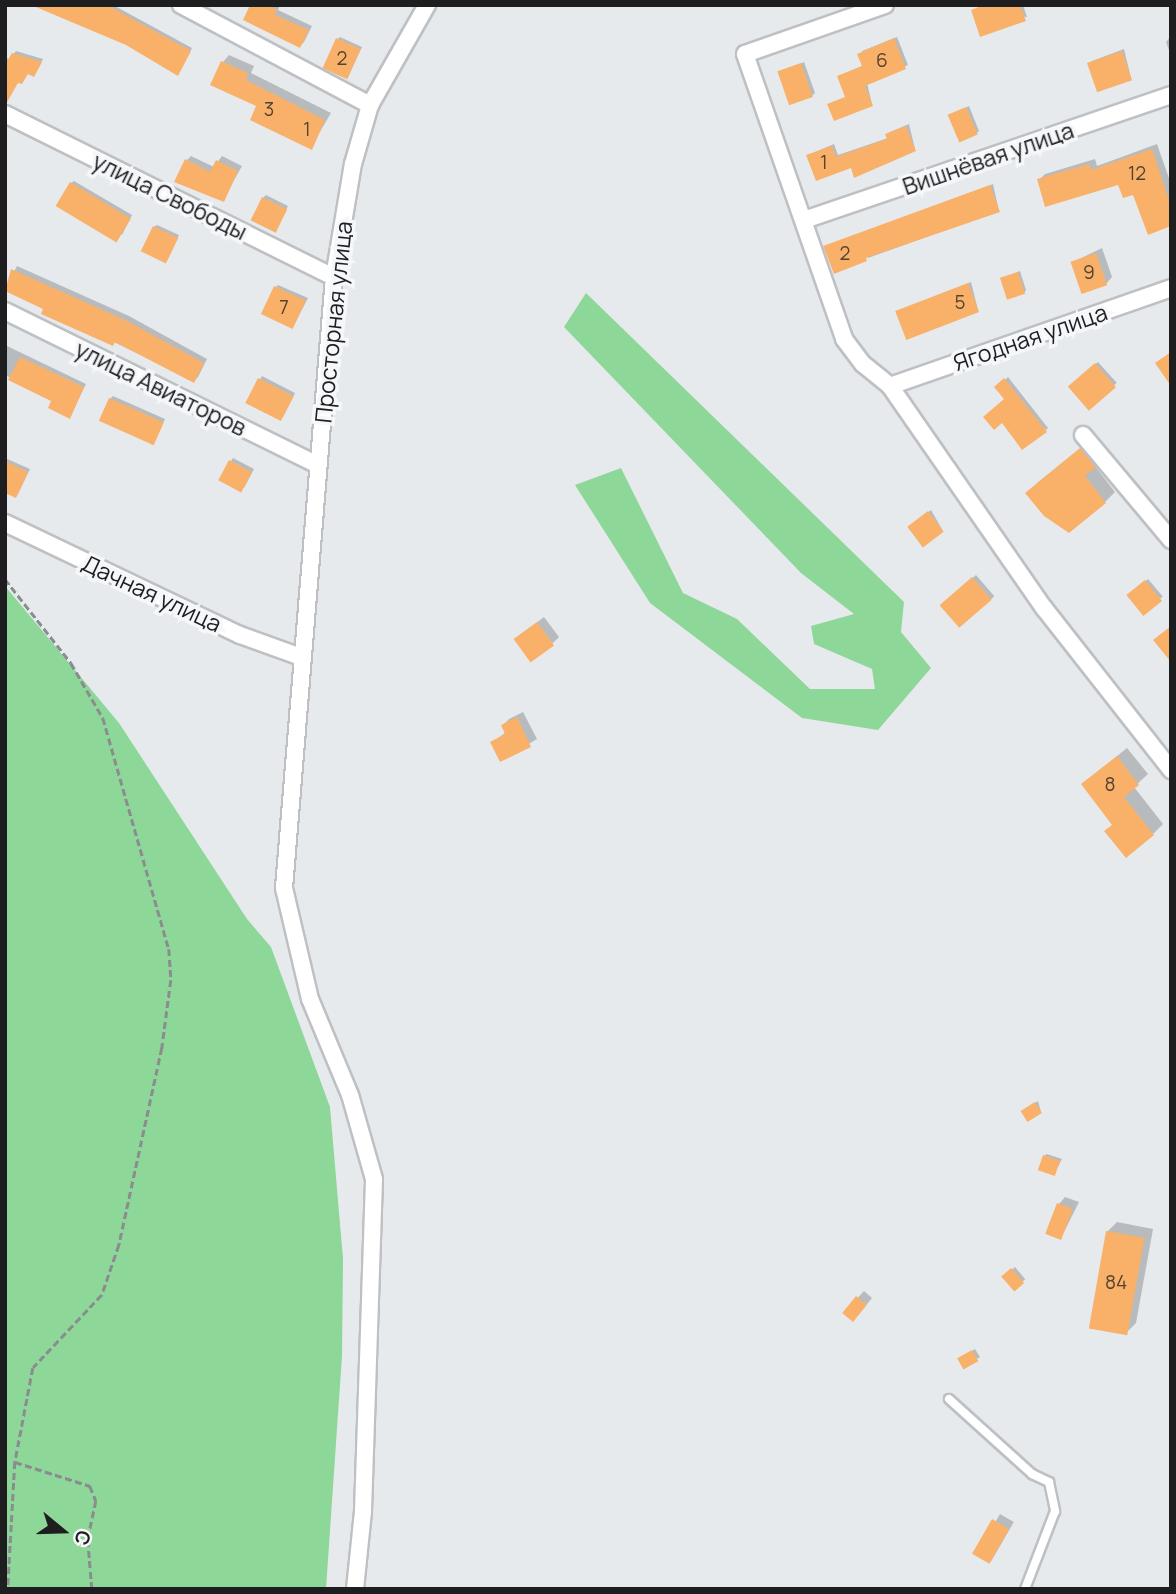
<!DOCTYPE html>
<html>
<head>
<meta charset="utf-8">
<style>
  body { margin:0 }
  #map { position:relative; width:1176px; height:1594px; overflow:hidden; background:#e7eaed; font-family:Manrope,sans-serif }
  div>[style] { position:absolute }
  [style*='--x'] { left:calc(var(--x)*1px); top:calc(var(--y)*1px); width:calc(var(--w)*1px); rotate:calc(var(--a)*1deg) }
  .green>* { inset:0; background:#8dd798 }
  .shadow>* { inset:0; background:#0003; transform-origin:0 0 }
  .building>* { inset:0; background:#f9b169; transform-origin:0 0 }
  .path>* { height:2.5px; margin-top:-1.25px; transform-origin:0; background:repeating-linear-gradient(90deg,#8a8c8f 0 7px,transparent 0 10.5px) }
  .roads { filter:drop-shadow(2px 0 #bec0c3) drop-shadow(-2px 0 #bec0c3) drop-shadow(0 2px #bec0c3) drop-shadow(0 -2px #bec0c3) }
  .service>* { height:8px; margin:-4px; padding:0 4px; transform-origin:4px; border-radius:4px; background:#fff }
  .minor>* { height:16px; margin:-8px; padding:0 8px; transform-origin:8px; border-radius:8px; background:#fff }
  span { translate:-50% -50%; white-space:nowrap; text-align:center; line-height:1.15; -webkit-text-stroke:7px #f5f7fa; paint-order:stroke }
  .number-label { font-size:19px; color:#554332 }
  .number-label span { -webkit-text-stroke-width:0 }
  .street-label { font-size:23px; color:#1e1e20 }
  .frame { position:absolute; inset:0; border:7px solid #1e1e20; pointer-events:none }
  .north { position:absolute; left:28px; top:1496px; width:70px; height:70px; -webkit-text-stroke:5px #f5f7fa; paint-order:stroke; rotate:109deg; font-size:19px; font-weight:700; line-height:28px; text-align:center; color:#1e1e20 }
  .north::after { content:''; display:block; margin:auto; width:24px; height:32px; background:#1e1e20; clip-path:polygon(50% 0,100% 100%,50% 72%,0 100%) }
</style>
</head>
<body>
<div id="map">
  <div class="green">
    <i style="clip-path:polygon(586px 293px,904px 602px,901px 632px,931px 668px,878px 730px,802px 718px,650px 603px,575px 485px,621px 468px,683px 593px,737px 619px,810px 689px,875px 689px,872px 669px,814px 644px,811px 626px,854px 614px,801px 573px,564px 327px)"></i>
    <i style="clip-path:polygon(5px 586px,119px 723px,247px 919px,271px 947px,330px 1107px,343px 1259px,342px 1356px,326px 1589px,5px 1589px)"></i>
  </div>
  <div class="shadow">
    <i style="clip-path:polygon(41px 5px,113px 5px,192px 48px,178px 74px,127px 44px)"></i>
    <i style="clip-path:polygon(263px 5px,280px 5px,278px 10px,312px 26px,304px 42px,300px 46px)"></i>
    <i style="clip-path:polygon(983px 5px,1023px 5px,1027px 17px,973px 11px)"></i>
    <i style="clip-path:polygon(340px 37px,362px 47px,348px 77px,338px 39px)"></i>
    <i style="clip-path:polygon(897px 37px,908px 65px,867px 83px,872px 104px,847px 96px,839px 76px,864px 65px,862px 51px)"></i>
    <i style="clip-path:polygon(1170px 37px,1171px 37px,1171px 56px,1166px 42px)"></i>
    <i style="clip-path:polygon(1124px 49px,1131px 78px,1089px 64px,1092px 61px)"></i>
    <i style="clip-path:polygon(16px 51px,43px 59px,34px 75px,28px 72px,13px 88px,5px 85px,5px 58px,10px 59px)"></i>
    <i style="clip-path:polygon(229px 55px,254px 66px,251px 73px,331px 113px,311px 147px,258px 105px,223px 62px)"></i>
    <i style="clip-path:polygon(804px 62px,815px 93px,812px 96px,780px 73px)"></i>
    <i style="clip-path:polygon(969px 106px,979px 131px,977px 133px,950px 116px)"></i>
    <i style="clip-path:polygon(909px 124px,915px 149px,852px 166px,808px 155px,834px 144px,838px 155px,888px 138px,890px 132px)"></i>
    <i style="clip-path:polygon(1157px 144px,1171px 184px,1171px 224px,1119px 183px,1039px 180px,1045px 174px,1095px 159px,1097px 166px)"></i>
    <i style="clip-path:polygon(191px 156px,214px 167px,222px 156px,242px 166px,223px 200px,186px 161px)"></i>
    <i style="clip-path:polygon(74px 181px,132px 215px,122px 235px,71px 183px)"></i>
    <i style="clip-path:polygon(993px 184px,999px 211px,868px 258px,865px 249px,825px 247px)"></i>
    <i style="clip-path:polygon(266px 195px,288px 206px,275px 231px,263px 198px)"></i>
    <i style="clip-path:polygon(157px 225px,179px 235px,168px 258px,154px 227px)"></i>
    <i style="clip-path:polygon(1102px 248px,1112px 277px,1106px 284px,1073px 262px)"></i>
    <i style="clip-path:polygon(17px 266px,129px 316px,207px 359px,198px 377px,194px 381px,5px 289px)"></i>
    <i style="clip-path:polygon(1020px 271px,1026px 290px,1024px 293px,1002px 278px)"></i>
    <i style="clip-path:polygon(971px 282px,978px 310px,902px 313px)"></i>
    <i style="clip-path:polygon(278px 285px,308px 298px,293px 327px,276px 287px)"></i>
    <i style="clip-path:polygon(5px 345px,86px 384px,70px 417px,53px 400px,5px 375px)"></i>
    <i style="left:1098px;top:362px;width:28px;height:37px;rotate:48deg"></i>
    <i style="clip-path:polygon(262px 376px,295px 393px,283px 417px,247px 403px)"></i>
    <i style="clip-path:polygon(1008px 377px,1048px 428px,1046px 430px,997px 387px)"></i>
    <i style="clip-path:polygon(113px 396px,165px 419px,152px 445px,110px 399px)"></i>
    <i style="clip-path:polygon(1091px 440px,1105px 456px,1095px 466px,1115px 492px,1105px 502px,1037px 483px)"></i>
    <i style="clip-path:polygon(5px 458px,30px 469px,18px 494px,5px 491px)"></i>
    <i style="clip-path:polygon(233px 458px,254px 469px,244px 488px,231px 461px)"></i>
    <i style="clip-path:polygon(931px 510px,943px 531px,913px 525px)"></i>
    <i style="left:976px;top:575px;width:28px;height:45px;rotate:49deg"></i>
    <i style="left:1148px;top:579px;width:23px;height:25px;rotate:50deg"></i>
    <i style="clip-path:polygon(544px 617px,559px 637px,553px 643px,522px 634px)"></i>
    <i style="clip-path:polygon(523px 712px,537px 739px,501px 760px,492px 743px,506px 732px,503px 725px,509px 719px)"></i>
    <i style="clip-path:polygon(1127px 748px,1148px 774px,1134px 787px,1163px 824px,1153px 834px,1114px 824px,1083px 784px)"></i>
    <i style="clip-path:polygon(1038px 1101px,1041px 1112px,1026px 1108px)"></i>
    <i style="clip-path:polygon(1047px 1154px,1062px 1159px,1054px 1174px,1044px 1156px)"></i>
    <i style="clip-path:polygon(1065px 1197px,1079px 1202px,1061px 1238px,1059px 1204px)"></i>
    <i style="clip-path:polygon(1117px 1222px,1153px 1229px,1136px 1323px,1126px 1333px,1107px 1232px)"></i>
    <i style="left:1015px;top:1267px;width:16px;height:14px;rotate:50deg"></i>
    <i style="clip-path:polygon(864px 1291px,872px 1298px,859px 1314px,844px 1313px)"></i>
    <i style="clip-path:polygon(975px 1349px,980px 1357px,965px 1367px,962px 1357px)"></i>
    <i style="left:1000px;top:1514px;width:16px;height:46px;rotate:30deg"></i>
  </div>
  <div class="building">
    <i style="clip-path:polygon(31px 5px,107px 5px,191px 51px,178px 76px,126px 45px)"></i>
    <i style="clip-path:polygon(250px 5px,267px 5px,277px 10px,275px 15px,309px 30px,300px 48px,243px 20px)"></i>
    <i style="clip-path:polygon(984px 5px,1020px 5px,1026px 21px,980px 37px,971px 10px)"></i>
    <i style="left:336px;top:38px;width:27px;height:33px;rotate:24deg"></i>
    <i style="clip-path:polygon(894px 38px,906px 69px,865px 86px,873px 106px,834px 121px,827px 104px,845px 97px,837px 76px,862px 66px,857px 54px)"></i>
    <i style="left:1122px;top:51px;width:31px;height:37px;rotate:71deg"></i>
    <i style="clip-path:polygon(12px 53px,42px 62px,34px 77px,28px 74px,22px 84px,18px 83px,6px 104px,5px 65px)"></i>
    <i style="clip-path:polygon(221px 61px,248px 73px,246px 80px,325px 120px,312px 150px,250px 120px,256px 106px,210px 85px)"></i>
    <i style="left:801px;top:63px;width:36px;height:25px;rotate:71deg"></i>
    <i style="left:966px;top:107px;width:30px;height:20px;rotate:67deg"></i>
    <i style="clip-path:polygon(906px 126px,916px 151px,854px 178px,851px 168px,816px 181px,806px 155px,832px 146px,836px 157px,887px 139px,885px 134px)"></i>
    <i style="clip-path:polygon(1152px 149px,1171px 207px,1171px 226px,1148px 235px,1133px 195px,1123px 198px,1118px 185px,1045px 207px,1037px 179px,1089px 164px,1091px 170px)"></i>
    <i style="clip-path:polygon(185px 159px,210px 172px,216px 160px,238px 171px,224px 202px,174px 182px)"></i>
    <i style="left:70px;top:182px;width:71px;height:28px;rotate:31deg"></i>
    <i style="clip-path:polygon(990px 185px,1000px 212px,866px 258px,867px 261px,834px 274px,823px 246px)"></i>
    <i style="left:262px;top:197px;width:28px;height:26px;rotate:26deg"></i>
    <i style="left:153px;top:226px;width:28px;height:28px;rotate:26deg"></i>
    <i style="left:1096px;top:253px;width:34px;height:27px;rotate:71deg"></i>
    <i style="clip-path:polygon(11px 269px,125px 320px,204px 363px,194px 383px,115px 342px,113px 346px,41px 314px,43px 309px,5px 291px)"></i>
    <i style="left:1018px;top:272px;width:23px;height:19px;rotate:72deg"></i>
    <i style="left:968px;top:283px;width:31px;height:78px;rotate:69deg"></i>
    <i style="left:274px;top:286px;width:35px;height:31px;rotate:25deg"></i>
    <i style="clip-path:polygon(1171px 352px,1171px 386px,1155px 363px)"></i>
    <i style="clip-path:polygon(20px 357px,84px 387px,70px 419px,48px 408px,51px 401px,8px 380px)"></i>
    <i style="left:1095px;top:363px;width:32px;height:36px;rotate:49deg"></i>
    <i style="left:258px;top:378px;width:40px;height:28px;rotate:27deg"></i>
    <i style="clip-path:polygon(1004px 378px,1047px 432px,1022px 450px,1002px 423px,994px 430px,983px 417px,1004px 399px,994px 387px)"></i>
    <i style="left:109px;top:398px;width:60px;height:25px;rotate:24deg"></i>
    <i style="clip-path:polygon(1080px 448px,1096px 467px,1085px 476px,1106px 503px,1069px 533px,1044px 516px,1025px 493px)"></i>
    <i style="left:229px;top:460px;width:26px;height:23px;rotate:28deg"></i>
    <i style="clip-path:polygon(5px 461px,28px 472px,16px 498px,5px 493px)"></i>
    <i style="left:928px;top:511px;width:26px;height:26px;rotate:53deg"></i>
    <i style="left:972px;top:577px;width:30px;height:43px;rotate:49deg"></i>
    <i style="left:1145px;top:580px;width:27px;height:24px;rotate:51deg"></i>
    <i style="left:537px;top:622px;width:29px;height:29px;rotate:54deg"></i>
    <i style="clip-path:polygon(1171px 626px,1171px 662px,1153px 640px)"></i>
    <i style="clip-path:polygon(517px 717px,531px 747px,500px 762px,490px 742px,505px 734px,501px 725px)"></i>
    <i style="clip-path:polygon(1117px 756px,1139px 785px,1124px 797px,1154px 835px,1126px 858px,1104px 831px,1112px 825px,1081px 784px)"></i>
    <i style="left:1035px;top:1102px;width:13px;height:17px;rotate:58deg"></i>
    <i style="left:1043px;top:1155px;width:18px;height:16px;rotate:19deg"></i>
    <i style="left:1057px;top:1203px;width:17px;height:33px;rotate:21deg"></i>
    <i style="left:1106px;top:1231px;width:39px;height:99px;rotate:10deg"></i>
    <i style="left:1011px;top:1268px;width:20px;height:13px;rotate:49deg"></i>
    <i style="left:856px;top:1296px;width:14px;height:22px;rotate:39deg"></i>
    <i style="left:972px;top:1350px;width:13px;height:17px;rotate:61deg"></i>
    <i style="left:992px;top:1519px;width:20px;height:40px;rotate:30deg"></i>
  </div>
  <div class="path">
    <i style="--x:5;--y:579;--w:107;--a:51.8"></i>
    <i style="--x:71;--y:663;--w:64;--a:59.8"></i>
    <i style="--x:103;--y:718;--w:240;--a:74.1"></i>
    <i style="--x:169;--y:949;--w:31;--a:86"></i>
    <i style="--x:171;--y:980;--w:69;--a:97.5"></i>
    <i style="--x:162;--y:1048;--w:202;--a:102.3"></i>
    <i style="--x:119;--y:1245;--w:53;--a:108.8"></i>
    <i style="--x:102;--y:1295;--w:100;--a:133.4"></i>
    <i style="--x:33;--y:1368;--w:96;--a:100.8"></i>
    <i style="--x:15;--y:1462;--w:127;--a:93.2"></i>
    <i style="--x:15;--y:1462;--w:79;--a:17.7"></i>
    <i style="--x:90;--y:1486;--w:16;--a:68"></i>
    <i style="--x:96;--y:1501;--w:40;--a:102"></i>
    <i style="--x:88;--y:1540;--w:49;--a:85.3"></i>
  </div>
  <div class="roads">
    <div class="service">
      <i style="--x:949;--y:1399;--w:112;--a:42.1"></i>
      <i style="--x:1032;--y:1474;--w:19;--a:25"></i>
      <i style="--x:1049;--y:1482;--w:30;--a:78"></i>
      <i style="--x:1055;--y:1511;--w:84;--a:111"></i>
    </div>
    <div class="minor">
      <i style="--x:181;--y:5;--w:214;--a:27.9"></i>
      <i style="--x:885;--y:5;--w:148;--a:160.7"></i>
      <i style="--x:745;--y:54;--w:302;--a:70.8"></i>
      <i style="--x:844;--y:339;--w:31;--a:53"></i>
      <i style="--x:863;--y:364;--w:35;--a:39"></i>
      <i style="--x:890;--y:386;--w:270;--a:55.3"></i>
      <i style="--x:1044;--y:608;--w:206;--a:51.9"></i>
      <i style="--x:5;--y:114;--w:367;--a:26.4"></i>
      <i style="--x:804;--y:220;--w:388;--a:-18.8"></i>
      <i style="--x:5;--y:311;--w:349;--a:26.2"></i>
      <i style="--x:890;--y:386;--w:298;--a:-19.2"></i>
      <i style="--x:1083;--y:435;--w:137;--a:50"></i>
      <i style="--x:5;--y:523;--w:260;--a:25.5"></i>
      <i style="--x:240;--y:635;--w:65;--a:19.8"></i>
      <i style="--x:355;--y:1589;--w:78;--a:-84.1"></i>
      <i style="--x:363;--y:1511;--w:332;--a:-88.1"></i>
      <i style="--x:374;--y:1179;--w:87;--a:-105.9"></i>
      <i style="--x:350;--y:1095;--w:104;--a:-112.6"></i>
      <i style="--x:310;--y:999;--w:114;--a:-103.2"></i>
      <i style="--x:284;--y:888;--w:613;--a:-85.32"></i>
      <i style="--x:334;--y:277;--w:115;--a:-80.5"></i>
      <i style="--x:353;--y:164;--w:61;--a:-73.9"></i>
      <i style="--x:370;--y:105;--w:115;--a:-60.3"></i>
    </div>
  </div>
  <div class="number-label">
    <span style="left:342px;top:59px">2</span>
    <span style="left:882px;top:61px">6</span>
    <span style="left:269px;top:110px">3</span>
    <span style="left:307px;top:130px">1</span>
    <span style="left:824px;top:163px">1</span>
    <span style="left:1137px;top:174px">12</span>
    <span style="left:845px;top:254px">2</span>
    <span style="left:1089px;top:273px">9</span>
    <span style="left:960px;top:303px">5</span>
    <span style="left:284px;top:308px">7</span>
    <span style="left:1110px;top:785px">8</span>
    <span style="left:1116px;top:1283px">84</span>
  </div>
  <div class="street-label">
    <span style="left:988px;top:158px;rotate:-19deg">Вишнёвая улица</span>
    <span style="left:170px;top:196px;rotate:26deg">улица Свободы</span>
    <span style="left:333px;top:322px;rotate:-84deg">Просторная улица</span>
    <span style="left:1030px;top:337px;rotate:-19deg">Ягодная улица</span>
    <span style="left:161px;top:388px;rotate:26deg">улица Авиаторов</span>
    <span style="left:152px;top:593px;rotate:25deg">Дачная улица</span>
  </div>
  <div class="frame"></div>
  <div class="north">С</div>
</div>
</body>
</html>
